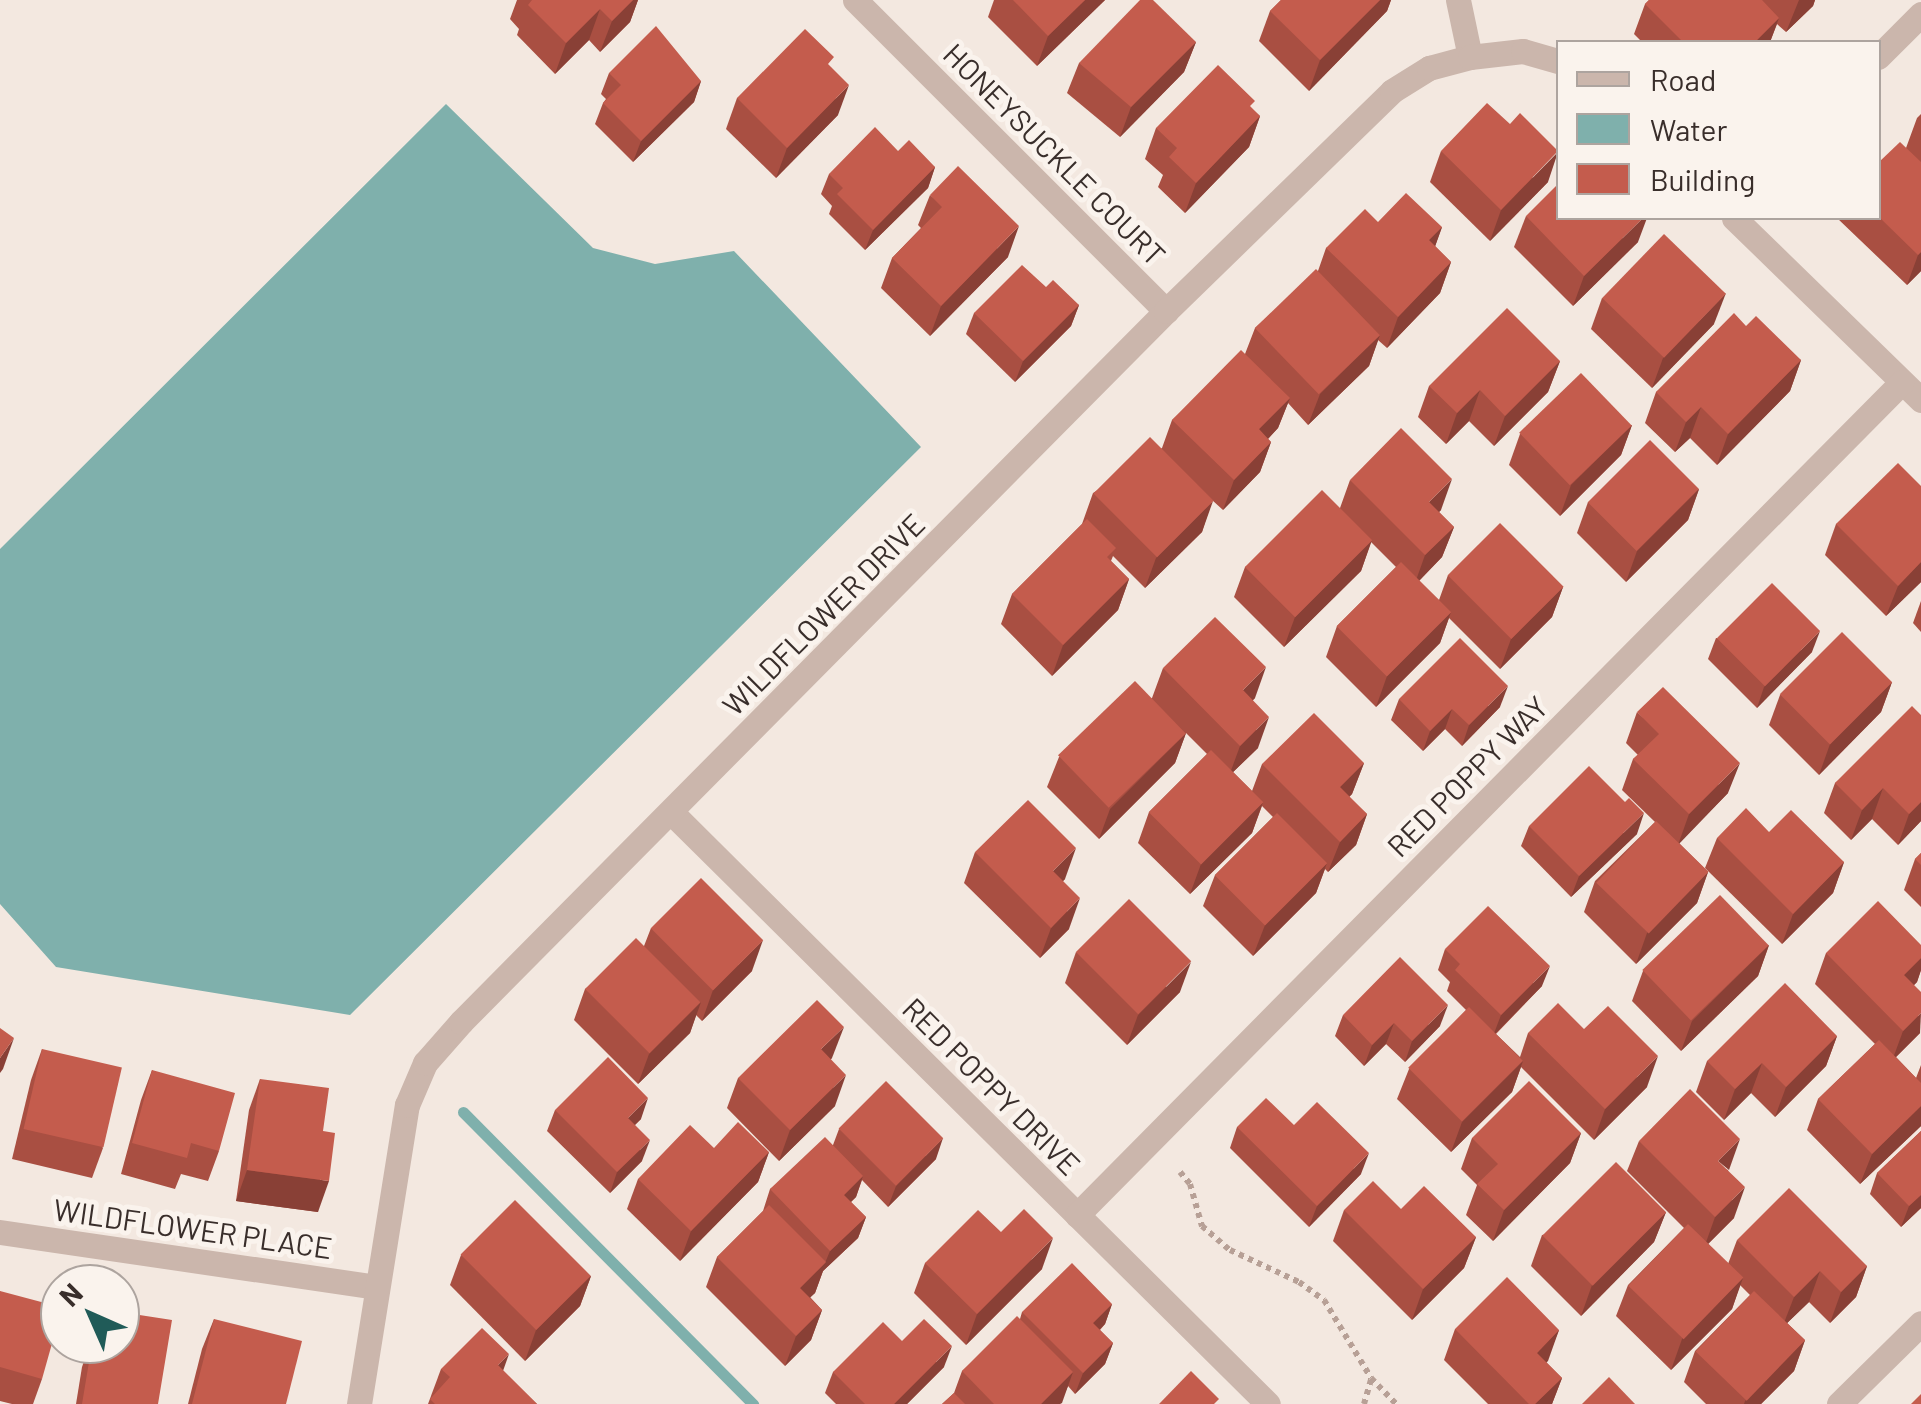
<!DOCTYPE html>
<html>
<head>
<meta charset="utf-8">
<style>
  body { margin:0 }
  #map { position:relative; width:1921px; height:1404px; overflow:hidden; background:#f3e8e0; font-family:Barlow,sans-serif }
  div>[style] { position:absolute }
  .water>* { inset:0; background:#7fb0ac }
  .stream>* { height:11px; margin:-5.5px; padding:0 5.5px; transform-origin:5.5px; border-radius:5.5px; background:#7fb0ac }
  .path>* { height:6px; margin-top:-3px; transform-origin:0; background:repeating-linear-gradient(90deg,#b7a096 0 5px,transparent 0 10px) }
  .minor>* { height:25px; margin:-12.5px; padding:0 12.5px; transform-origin:12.5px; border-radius:12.5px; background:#cbb6ac }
  .wall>* { inset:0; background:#a94f42 }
  .shaded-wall>* { inset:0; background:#894036 }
  .building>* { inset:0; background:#c45c4d; transform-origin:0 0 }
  span { translate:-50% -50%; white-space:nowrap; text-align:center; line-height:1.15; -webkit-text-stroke:10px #faf3ed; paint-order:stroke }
  .street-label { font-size:30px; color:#392e2b }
  .legend { position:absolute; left:1556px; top:40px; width:325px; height:180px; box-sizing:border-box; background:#faf3ed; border:2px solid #ada49f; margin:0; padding:12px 18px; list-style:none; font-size:30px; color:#392e2b }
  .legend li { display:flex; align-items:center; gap:20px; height:50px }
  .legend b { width:50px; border:2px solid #ada49f }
  .north { position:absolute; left:40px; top:1264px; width:100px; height:100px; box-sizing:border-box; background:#faf3ed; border:2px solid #ada49f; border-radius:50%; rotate:315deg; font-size:28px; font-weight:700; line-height:40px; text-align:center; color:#392e2b }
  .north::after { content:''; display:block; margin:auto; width:35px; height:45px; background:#205b58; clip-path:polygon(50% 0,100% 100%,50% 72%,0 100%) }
</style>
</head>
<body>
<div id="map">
  <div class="water">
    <i style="clip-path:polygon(446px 104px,593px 248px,655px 264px,734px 251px,921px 447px,350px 1015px,56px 967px,0 904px,0 549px)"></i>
  </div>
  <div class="stream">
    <i style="left:463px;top:1112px;width:412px;rotate:45.2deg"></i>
  </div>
  <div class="path">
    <i style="left:1180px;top:1172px;width:16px;rotate:50deg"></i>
    <i style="left:1190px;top:1184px;width:44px;rotate:74.1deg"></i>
    <i style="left:1202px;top:1226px;width:37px;rotate:41deg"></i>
    <i style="left:1230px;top:1250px;width:76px;rotate:24.9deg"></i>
    <i style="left:1299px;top:1282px;width:31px;rotate:36deg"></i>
    <i style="left:1324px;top:1300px;width:91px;rotate:58.9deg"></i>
    <i style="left:1371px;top:1378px;width:36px;rotate:46deg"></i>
    <i style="left:1364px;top:1404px;width:26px;rotate:-74deg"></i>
  </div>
  <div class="minor">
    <i style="left:855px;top:0;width:440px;rotate:45deg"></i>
    <i style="left:1458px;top:0;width:58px;rotate:78.1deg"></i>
    <i style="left:1878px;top:57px;width:61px;rotate:-45deg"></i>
    <i style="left:1734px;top:218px;width:261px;rotate:44.2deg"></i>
    <i style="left:672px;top:813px;width:839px;rotate:44.76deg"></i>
    <i style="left:1077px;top:1215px;width:1172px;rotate:-45.28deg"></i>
    <i style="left:0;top:1232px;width:380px;rotate:8.3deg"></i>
    <i style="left:359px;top:1404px;width:303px;rotate:-80.9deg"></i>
    <i style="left:407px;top:1105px;width:46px;rotate:-66.8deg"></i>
    <i style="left:425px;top:1063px;width:55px;rotate:-48.7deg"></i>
    <i style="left:461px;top:1022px;width:1001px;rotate:-45.24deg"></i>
    <i style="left:1166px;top:311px;width:315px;rotate:-44.2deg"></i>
    <i style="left:1392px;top:91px;width:44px;rotate:-31.9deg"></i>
    <i style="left:1429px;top:68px;width:42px;rotate:-15deg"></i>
    <i style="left:1470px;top:57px;width:53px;rotate:-6.5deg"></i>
    <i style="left:1523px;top:51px;width:36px;rotate:16deg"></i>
    <i style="left:1839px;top:1404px;width:115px;rotate:-44.6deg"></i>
  </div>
  <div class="wall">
    <i style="clip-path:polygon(517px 0,638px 0,630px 22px,600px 52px,589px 40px,555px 74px,517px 35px,519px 29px,510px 19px)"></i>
    <i style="clip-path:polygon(994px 0,1105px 0,1037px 66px,988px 17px)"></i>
    <i style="clip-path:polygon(1281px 0,1391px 0,1387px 11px,1309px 91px,1259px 41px,1270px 11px)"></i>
    <i style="clip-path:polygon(1649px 0,1815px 0,1813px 6px,1786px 32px,1777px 24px,1770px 42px,1642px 42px,1634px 34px,1645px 4px)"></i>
    <i style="clip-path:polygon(1196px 42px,1184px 72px,1120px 137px,1067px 93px,1079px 63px)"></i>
    <i style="clip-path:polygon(831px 67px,838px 115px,776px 178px,726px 129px,737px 98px)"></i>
    <i style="clip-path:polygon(609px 73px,701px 81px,694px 102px,633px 162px,595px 124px,603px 103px,606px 99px,601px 94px)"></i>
    <i style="clip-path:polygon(1252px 109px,1260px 116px,1249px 147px,1185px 213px,1158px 187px,1163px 175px,1145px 159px,1156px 128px)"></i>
    <i style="clip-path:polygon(1921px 114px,1921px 271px,1907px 285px,1837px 218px,1878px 218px,1878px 163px,1906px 148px,1917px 118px)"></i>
    <i style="clip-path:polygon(898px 151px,935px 167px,928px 188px,865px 250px,829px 214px,832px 206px,821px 194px,829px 174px)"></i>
    <i style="clip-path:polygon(1441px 151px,1548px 182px,1490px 241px,1430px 182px)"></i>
    <i style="clip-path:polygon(930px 195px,1008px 257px,930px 336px,881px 288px,892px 258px,921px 228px,918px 225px)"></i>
    <i style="clip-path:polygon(1526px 216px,1638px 242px,1573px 306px,1514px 247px)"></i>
    <i style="clip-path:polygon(1378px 222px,1442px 227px,1435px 246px,1451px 262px,1440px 293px,1387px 348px,1378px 340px,1369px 366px,1308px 425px,1288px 403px,1278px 428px,1268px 439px,1271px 442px,1260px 472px,1223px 510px,1212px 500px,1202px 532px,1145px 588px,1113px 556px,1111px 561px,1129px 579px,1118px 610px,1052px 676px,1001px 624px,1012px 594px,1082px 524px,1093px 493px,1162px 448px,1172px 420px,1245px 354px,1255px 328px,1318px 271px,1326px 248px)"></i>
    <i style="clip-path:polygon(1046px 287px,1079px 305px,1071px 326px,1015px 382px,966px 334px,974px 313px)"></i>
    <i style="clip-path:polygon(1602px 298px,1714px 324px,1652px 388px,1591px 329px)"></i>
    <i style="clip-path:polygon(1746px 326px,1801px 360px,1790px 391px,1717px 465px,1690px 438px,1675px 452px,1645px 423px,1656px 392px)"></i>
    <i style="clip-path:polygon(1560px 361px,1548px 392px,1494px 446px,1469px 421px,1446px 444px,1418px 417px,1429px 386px)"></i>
    <i style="clip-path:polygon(1632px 425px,1621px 455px,1560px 516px,1509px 465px,1520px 434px)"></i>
    <i style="clip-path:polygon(1350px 480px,1441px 510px,1439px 512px,1454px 527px,1442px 557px,1419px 581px,1439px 600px,1448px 575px,1563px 587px,1552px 617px,1500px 669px,1449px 618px,1440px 643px,1376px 707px,1326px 657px,1337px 626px,1396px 567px,1371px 542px,1361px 571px,1284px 647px,1234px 597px,1245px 567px,1340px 508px)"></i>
    <i style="clip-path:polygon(1921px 486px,1921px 582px,1886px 616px,1825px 555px,1836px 524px)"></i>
    <i style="clip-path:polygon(1699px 489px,1688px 520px,1626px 582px,1577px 533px,1588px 502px)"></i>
    <i style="clip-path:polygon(1921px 601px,1921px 632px,1913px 623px)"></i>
    <i style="clip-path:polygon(1716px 638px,1812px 652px,1757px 708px,1708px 659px)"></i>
    <i style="clip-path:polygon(1163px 668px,1255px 698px,1253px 700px,1258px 748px,1233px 772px,1252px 791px,1262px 764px,1364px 763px,1352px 794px,1349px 797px,1367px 814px,1356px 845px,1328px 872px,1325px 869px,1316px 893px,1253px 956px,1203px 906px,1215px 875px,1273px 817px,1262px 806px,1252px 833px,1190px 894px,1138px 843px,1149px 812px,1207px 754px,1186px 733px,1175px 763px,1099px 839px,1047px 787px,1059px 757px,1152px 698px)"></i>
    <i style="clip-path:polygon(1892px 682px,1881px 712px,1819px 775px,1769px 725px,1780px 695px)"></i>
    <i style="clip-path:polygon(1399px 699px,1500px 707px,1462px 746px,1445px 729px,1423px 751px,1391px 720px)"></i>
    <i style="clip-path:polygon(1637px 712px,1728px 793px,1679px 843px,1708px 872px,1697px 903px,1636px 964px,1584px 912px,1595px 881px,1655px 822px,1622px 790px,1633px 759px,1638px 755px,1626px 743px)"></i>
    <i style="clip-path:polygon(1921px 715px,1921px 821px,1898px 845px,1872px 819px,1851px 840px,1824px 813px,1835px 783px)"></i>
    <i style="clip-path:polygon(1529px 826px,1637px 834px,1571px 897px,1521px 846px)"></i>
    <i style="clip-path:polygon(1769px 832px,1844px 862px,1833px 893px,1782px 944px,1705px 868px,1717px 838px)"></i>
    <i style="clip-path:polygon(975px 852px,1065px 879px,1063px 881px,1069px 929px,1040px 958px,964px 883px)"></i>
    <i style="clip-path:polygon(1921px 853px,1921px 907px,1904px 890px,1915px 859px)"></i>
    <i style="clip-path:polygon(651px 928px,752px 971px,702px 1021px,696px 1015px,690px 1033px,638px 1084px,574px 1020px,585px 989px,644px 946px)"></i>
    <i style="clip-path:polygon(1769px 945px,1758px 976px,1681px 1051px,1632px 1001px,1643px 971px)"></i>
    <i style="clip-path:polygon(1921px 945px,1921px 970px,1917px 982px,1914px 985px,1920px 1033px,1896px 1057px,1916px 1078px,1921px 1065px,1921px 1126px,1860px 1184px,1807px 1130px,1818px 1099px,1875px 1044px,1815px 984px,1826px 953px)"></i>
    <i style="clip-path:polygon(1445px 949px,1542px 986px,1496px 1034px,1520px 1057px,1528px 1033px,1584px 1029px,1647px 1087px,1594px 1140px,1521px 1067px,1512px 1092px,1451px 1152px,1397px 1099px,1409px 1069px,1466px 1010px,1447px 991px,1450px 982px,1438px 970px)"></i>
    <i style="clip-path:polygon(1076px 952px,1180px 992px,1127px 1045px,1065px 983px)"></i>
    <i style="clip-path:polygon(1343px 1015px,1440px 1026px,1405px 1062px,1386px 1044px,1364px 1066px,1335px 1036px)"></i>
    <i style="clip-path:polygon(1837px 1036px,1826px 1066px,1775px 1117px,1751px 1093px,1724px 1120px,1696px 1092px,1707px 1061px)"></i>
    <i style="clip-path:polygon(42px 1049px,103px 1148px,92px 1178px,12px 1159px,31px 1080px)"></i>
    <i style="clip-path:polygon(832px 1058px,831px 1059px,835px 1106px,779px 1161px,727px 1108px,738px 1078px)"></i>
    <i style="clip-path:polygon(152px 1070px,219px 1151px,208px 1181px,181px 1174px,175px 1189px,121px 1174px,141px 1100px)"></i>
    <i style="clip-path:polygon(260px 1079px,323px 1131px,318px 1212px,236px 1201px,249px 1110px)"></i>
    <i style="clip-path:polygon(555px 1110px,641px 1119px,635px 1125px,642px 1161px,610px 1193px,547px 1131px)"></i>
    <i style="clip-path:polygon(1294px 1125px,1361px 1174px,1309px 1227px,1230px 1148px,1237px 1127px)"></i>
    <i style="clip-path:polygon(839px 1129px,936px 1159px,888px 1207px,862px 1180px,856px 1197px,851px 1202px,866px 1217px,858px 1238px,823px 1271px,815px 1293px,810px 1297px,822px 1310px,811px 1340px,785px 1366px,706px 1287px,717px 1257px,763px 1211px,770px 1189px,833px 1145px)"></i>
    <i style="clip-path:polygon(1921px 1131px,1921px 1208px,1901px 1227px,1870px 1194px,1877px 1173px)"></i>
    <i style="clip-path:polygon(1581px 1133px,1570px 1163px,1493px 1241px,1466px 1215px,1477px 1185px,1461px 1169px,1472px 1138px)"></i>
    <i style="clip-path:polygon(1639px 1141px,1728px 1170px,1734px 1218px,1708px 1244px,1728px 1264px,1737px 1240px,1867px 1266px,1856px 1297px,1830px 1323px,1809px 1302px,1787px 1323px,1805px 1340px,1794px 1371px,1761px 1404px,1706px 1404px,1684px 1382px,1695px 1351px,1750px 1295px,1740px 1285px,1732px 1309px,1671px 1370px,1616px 1316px,1628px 1285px,1684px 1228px,1627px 1171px)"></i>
    <i style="clip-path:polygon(769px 1152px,758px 1182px,680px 1261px,627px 1209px,638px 1179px)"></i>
    <i style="clip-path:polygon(1344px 1210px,1476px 1237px,1464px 1268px,1412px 1320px,1333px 1241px)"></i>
    <i style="clip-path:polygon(1666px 1212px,1654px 1242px,1581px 1316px,1531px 1266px,1542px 1235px)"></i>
    <i style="clip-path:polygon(1001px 1232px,1042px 1269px,966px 1345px,914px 1293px,925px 1263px)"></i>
    <i style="clip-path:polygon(461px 1255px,591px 1276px,580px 1306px,525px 1361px,450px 1285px)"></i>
    <i style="clip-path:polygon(0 1291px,42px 1379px,33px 1404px,12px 1404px,0 1401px)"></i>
    <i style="clip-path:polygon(1112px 1304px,1105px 1324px,1100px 1330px,1113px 1343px,1105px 1364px,1075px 1394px,1068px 1386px,1060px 1404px,942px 1404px,954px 1393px,962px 1371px,1020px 1319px,1022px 1312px)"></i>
    <i style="clip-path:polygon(214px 1319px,286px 1404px,188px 1404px,202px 1349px)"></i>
    <i style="clip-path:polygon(1455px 1329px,1559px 1330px,1546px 1362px,1562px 1378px,1552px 1404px,1488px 1404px,1444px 1360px)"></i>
    <i style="clip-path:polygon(902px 1341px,944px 1367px,907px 1404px,836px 1404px,825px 1393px,833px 1372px)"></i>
    <i style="clip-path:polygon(90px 1344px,120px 1344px,158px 1404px,76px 1404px,82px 1367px)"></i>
    <i style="clip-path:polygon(441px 1369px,503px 1371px,537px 1404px,428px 1404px)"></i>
  </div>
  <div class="shaded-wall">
    <i style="clip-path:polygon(633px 0,638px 0,630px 22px,600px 52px,612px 21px)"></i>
    <i style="clip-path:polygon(1085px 0,1105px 0,1037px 66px,1048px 36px)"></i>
    <i style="clip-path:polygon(1380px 0,1391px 0,1387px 11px,1309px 91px,1320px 60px)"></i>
    <i style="clip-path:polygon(1799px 0,1815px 0,1813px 6px,1786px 32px)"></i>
    <i style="clip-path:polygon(600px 9px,589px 40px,555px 74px,566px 43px)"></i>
    <i style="clip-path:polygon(1779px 18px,1770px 42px,1755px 42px)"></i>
    <i style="clip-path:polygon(1196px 42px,1184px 72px,1120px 137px,1131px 107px)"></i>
    <i style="clip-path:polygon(701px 81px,694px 102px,633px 162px,641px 141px)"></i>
    <i style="clip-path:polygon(849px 85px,838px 115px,776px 178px,787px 148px)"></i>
    <i style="clip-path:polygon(1260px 116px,1249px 147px,1185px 213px,1196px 183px)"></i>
    <i style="clip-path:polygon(1558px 152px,1548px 182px,1490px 241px,1501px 210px)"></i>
    <i style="clip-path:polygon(935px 167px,928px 188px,865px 250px,873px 230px)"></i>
    <i style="clip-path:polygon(1643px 218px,1647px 218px,1638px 242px,1573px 306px,1584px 276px)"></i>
    <i style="clip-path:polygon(1019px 226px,1008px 257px,930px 336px,941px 306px)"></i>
    <i style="clip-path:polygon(1442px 227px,1431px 258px,1429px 240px)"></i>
    <i style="clip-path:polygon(1921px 252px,1921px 271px,1907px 285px,1918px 255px)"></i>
    <i style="clip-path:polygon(1451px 262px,1440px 293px,1387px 348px,1398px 317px)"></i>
    <i style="clip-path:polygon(1726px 293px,1714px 324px,1652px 388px,1663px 358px)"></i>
    <i style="clip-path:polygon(1079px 305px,1071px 326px,1015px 382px,1023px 361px)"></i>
    <i style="clip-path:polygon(1380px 335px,1369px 366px,1308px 425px,1320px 394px)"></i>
    <i style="clip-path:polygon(1801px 360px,1790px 391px,1717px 465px,1728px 434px)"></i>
    <i style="clip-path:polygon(1560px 361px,1548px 392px,1494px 446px,1505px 416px)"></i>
    <i style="clip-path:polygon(1480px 390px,1469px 421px,1446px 444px,1457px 413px)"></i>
    <i style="clip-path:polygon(1290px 398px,1278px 428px,1248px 460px,1259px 429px)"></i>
    <i style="clip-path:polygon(1701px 407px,1690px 438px,1675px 452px,1686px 422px)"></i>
    <i style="clip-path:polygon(1632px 425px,1621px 455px,1560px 516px,1571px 485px)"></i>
    <i style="clip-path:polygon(1271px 442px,1260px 472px,1223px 510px,1234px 480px)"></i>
    <i style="clip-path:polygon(1452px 479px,1441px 510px,1418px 533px,1429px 502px)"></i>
    <i style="clip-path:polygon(1699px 489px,1688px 520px,1626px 582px,1637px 551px)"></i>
    <i style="clip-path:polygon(1213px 501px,1202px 532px,1145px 588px,1156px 558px)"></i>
    <i style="clip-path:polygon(1454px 527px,1442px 557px,1414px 586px,1425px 555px)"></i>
    <i style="clip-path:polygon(1372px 540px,1361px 571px,1284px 647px,1295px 617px)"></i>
    <i style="clip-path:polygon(1921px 562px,1921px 582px,1886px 616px,1898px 586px)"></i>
    <i style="clip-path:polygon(1129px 579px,1118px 610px,1052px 676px,1063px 645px)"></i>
    <i style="clip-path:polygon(1563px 587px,1552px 617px,1500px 669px,1511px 639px)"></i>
    <i style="clip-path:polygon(1451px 612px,1440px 643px,1376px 707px,1387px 676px)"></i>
    <i style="clip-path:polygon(1820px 631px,1812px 652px,1757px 708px,1764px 687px)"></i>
    <i style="clip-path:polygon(1266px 667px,1255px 698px,1232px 721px,1243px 690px)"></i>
    <i style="clip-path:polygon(1892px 682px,1881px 712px,1819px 775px,1830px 744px)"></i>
    <i style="clip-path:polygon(1508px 686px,1500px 707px,1462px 746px,1469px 725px)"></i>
    <i style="clip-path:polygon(1452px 709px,1445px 729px,1423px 751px,1430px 731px)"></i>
    <i style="clip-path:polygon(1269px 717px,1258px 748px,1229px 776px,1240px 746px)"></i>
    <i style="clip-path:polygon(1186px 733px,1175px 763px,1099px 839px,1110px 809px)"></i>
    <i style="clip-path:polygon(1364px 763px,1352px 794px,1328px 818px,1340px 787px)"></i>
    <i style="clip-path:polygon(1740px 763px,1728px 793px,1678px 845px,1689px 814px)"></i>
    <i style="clip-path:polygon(1883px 788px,1872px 819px,1851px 840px,1862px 810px)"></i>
    <i style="clip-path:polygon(1263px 802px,1252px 833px,1190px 894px,1201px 864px)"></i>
    <i style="clip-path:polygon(1921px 802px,1921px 821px,1898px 845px,1909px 814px)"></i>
    <i style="clip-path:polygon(1644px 813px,1637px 834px,1571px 897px,1579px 876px)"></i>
    <i style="clip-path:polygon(1367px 814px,1356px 845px,1328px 872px,1340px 842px)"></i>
    <i style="clip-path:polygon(1076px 848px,1065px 879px,1042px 902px,1053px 871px)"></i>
    <i style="clip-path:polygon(1844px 862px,1833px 893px,1782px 944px,1793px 914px)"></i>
    <i style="clip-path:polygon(1327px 863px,1316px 893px,1253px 956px,1265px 925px)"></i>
    <i style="clip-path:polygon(1708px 872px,1697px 903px,1636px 964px,1647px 933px)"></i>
    <i style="clip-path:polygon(1080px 898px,1069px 929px,1040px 958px,1051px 928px)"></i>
    <i style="clip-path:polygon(763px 940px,752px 971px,702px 1021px,713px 990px)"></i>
    <i style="clip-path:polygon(1769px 945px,1758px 976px,1681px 1051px,1692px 1021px)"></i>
    <i style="clip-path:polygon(1921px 958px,1921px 970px,1917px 982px,1893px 1006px,1904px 975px)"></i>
    <i style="clip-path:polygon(1191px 962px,1180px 992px,1127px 1045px,1138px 1015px)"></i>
    <i style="clip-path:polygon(1550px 966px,1542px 986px,1493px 1036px,1501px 1015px)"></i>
    <i style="clip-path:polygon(701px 1002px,690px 1033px,638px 1084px,649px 1054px)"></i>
    <i style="clip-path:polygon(1448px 1005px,1440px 1026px,1405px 1062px,1412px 1041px)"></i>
    <i style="clip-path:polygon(1921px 1013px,1920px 1033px,1892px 1061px,1903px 1031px)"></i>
    <i style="clip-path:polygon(1394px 1023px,1386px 1044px,1364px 1066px,1372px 1045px)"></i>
    <i style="clip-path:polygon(844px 1027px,832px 1058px,810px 1080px,821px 1049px)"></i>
    <i style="clip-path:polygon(1837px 1036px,1826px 1066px,1775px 1117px,1786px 1087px)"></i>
    <i style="clip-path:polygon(14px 1038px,3px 1069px,0 1073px,0 1058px)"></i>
    <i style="clip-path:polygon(1658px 1056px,1647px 1087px,1594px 1140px,1605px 1109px)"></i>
    <i style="clip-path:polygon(1523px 1061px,1512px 1092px,1451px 1152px,1462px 1122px)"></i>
    <i style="clip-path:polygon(1762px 1063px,1751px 1093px,1724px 1120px,1735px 1089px)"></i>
    <i style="clip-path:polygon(846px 1075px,835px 1106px,779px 1161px,790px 1130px)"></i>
    <i style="clip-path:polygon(648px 1098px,641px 1119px,620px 1139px,628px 1118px)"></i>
    <i style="clip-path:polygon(1921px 1106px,1921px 1126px,1860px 1184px,1872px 1154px)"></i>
    <i style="clip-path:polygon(1581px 1133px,1570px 1163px,1493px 1241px,1504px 1210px)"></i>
    <i style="clip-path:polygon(943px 1138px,936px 1159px,888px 1207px,896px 1186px)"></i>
    <i style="clip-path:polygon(1740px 1139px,1729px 1170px,1718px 1161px)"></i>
    <i style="clip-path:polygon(650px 1140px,642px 1161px,610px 1193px,617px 1172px)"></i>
    <i style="clip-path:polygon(769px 1152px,758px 1182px,680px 1261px,691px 1231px)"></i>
    <i style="clip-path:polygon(1369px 1153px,1361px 1174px,1309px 1227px,1317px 1206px)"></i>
    <i style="clip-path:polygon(247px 1170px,329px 1181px,318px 1212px,236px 1201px)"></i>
    <i style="clip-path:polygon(863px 1176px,856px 1197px,836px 1216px,844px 1195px)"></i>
    <i style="clip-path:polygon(1745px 1187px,1734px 1218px,1704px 1248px,1715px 1217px)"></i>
    <i style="clip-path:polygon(1921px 1195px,1921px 1208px,1901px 1227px,1909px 1206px)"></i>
    <i style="clip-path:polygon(1666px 1212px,1654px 1242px,1581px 1316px,1592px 1285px)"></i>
    <i style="clip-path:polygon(866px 1217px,858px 1238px,823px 1271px,815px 1293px,789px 1318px,800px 1288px,825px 1263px,830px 1251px)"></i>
    <i style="clip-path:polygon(1476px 1237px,1464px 1268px,1412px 1320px,1423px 1289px)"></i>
    <i style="clip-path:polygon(1053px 1238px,1042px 1269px,966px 1345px,977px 1314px)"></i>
    <i style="clip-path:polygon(1867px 1266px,1856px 1297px,1830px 1323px,1841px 1292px)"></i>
    <i style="clip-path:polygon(1820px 1271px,1809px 1302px,1782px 1328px,1794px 1297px)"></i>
    <i style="clip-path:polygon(591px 1276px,580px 1306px,525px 1361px,536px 1330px)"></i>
    <i style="clip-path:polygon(1743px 1278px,1732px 1309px,1671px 1370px,1682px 1339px)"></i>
    <i style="clip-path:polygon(1112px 1304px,1105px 1324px,1085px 1344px,1093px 1323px)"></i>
    <i style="clip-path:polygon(822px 1310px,811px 1340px,785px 1366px,796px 1336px)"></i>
    <i style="clip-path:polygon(1559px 1330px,1548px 1361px,1526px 1383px,1537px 1353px)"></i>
    <i style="clip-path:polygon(1805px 1340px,1794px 1371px,1761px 1404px,1744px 1404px,1745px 1401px)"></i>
    <i style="clip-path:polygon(1113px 1343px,1105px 1364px,1075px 1394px,1083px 1373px)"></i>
    <i style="clip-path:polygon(952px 1346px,944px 1367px,907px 1404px,894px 1404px)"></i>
    <i style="clip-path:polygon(509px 1354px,498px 1385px,498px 1365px)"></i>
    <i style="clip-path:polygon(1073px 1372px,1062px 1403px,1060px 1404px,1041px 1404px)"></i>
    <i style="clip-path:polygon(1562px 1378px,1552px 1404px,1535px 1404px)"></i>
  </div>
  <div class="building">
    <i style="clip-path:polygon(532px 0,633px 0,612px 21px,600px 9px,566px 43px,528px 5px)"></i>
    <i style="clip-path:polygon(1013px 0,1085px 0,1048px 36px)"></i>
    <i style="clip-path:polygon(1140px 0,1153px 0,1196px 42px,1131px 107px,1079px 63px)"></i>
    <i style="clip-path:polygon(1281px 0,1380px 0,1320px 60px,1270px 11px)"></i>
    <i style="clip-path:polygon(1649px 0,1762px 0,1779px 18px,1755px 42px,1756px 42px,1683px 42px,1645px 4px)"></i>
    <i style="clip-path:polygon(656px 26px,701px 81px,641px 141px,603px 103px,621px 85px,609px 73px)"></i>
    <i style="clip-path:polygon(805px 29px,834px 57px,828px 64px,849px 85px,787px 148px,737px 98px)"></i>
    <i style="clip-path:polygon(1218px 65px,1255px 101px,1250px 106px,1260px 116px,1196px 183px,1169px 157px,1177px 148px,1156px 128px)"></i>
    <i style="clip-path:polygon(1487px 103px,1510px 124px,1520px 113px,1558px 151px,1501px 210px,1441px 151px)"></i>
    <i style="clip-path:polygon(875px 127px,898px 151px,909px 140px,935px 167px,873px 230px,837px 194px,843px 188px,829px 174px)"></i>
    <i style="clip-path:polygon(1900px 142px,1921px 162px,1921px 252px,1918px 255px,1878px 216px,1878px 163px)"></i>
    <i style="clip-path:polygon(958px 166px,1019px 226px,941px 306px,892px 258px,942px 207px,930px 195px)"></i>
    <i style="clip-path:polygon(1558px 184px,1558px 218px,1643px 218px,1584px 276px,1526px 216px)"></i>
    <i style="clip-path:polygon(1406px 193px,1442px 227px,1429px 240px,1451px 262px,1398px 317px,1326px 248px,1365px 209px,1378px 222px)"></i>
    <i style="left:1664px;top:234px;width:86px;height:89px;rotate:44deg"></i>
    <i style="clip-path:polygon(1022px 265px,1046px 287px,1053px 280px,1079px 305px,1023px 361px,974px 313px)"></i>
    <i style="left:1316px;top:269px;width:92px;height:85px;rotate:46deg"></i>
    <i style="clip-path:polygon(1507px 308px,1560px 361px,1505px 416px,1480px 390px,1457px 413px,1429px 386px)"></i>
    <i style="clip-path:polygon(1734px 313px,1746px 326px,1756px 316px,1801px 360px,1728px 434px,1701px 407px,1686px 422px,1656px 392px)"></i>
    <i style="clip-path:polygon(1241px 350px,1290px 398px,1259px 429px,1271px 442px,1234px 480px,1172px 420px)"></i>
    <i style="left:1581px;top:373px;width:73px;height:86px;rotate:46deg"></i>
    <i style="clip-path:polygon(1401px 428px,1452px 479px,1429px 502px,1454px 527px,1425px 555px,1350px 480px)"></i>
    <i style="left:1150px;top:437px;width:90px;height:80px;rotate:45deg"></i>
    <i style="left:1650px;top:440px;width:69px;height:88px;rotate:45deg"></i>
    <i style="clip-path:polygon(1898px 463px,1921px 486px,1921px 562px,1898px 586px,1836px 524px)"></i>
    <i style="left:1322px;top:490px;width:71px;height:109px;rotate:45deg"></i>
    <i style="clip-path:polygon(1087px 519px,1116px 548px,1107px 557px,1129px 579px,1063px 645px,1012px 594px)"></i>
    <i style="left:1500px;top:523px;width:90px;height:74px;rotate:45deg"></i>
    <i style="left:1401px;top:562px;width:71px;height:91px;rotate:45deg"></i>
    <i style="left:1772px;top:583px;width:68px;height:78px;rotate:45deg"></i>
    <i style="clip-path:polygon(1215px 617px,1266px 667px,1243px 690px,1269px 717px,1240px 746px,1163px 668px)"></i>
    <i style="left:1842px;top:632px;width:71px;height:88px;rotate:45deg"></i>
    <i style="clip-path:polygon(1460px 638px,1508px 686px,1469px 725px,1452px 709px,1430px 731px,1399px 699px)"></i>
    <i style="left:1135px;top:681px;width:73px;height:107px;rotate:46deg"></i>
    <i style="clip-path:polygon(1663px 687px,1740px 763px,1689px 814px,1633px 759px,1659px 734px,1637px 712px)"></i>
    <i style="clip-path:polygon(1912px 706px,1921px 715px,1921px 802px,1909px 814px,1883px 788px,1862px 810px,1835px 783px)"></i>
    <i style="clip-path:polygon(1314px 713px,1364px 763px,1340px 787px,1367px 814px,1340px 842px,1262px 764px)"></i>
    <i style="left:1211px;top:750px;width:74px;height:88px;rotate:45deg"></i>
    <i style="clip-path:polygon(1589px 766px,1625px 802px,1629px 798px,1644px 813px,1579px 876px,1529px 826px)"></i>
    <i style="clip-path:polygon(1028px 800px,1076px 848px,1053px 871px,1080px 898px,1051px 928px,975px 852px)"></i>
    <i style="clip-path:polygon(1746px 808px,1769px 832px,1791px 810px,1844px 862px,1793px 914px,1717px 838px)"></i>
    <i style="left:1277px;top:813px;width:71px;height:88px;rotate:45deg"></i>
    <i style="left:1656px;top:821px;width:73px;height:86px;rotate:44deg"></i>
    <i style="clip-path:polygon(1921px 853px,1921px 865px,1915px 859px)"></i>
    <i style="left:701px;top:878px;width:88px;height:71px;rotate:45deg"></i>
    <i style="left:1720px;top:895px;width:70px;height:108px;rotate:46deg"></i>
    <i style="left:1129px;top:899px;width:88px;height:75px;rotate:45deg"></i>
    <i style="clip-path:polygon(1878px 901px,1921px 945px,1921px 958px,1904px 975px,1921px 992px,1921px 1013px,1903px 1031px,1826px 953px)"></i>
    <i style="clip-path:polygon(1488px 906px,1550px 966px,1501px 1015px,1455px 970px,1460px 964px,1445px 949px)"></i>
    <i style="left:636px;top:938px;width:91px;height:72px;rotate:45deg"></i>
    <i style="clip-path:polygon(1400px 957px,1448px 1005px,1412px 1041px,1394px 1023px,1372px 1045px,1343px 1015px)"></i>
    <i style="clip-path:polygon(1785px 983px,1837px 1036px,1786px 1087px,1762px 1063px,1735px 1089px,1707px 1061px)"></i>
    <i style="clip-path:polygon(817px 1000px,844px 1027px,821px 1049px,846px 1075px,790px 1130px,738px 1078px)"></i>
    <i style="clip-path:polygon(1558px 1003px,1584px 1029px,1608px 1006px,1658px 1056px,1605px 1109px,1528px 1033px)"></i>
    <i style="left:1469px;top:1007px;width:76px;height:86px;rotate:45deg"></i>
    <i style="clip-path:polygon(0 1028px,14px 1038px,0 1058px)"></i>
    <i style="clip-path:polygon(1879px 1040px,1921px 1083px,1921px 1106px,1872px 1154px,1818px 1099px)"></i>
    <i style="left:42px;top:1049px;width:82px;height:82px;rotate:13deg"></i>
    <i style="clip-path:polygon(608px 1057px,648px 1098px,628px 1118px,650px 1140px,617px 1172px,555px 1110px)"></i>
    <i style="clip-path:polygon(152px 1070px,235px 1093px,219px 1151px,191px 1143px,187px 1158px,132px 1143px)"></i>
    <i style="clip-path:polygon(260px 1079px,329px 1088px,323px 1131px,335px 1133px,329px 1181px,247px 1170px)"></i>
    <i style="left:886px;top:1081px;width:81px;height:67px;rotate:45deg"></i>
    <i style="clip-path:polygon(1529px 1081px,1581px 1133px,1504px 1210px,1477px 1184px,1498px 1164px,1472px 1138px)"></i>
    <i style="clip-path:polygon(1690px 1089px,1740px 1139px,1718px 1161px,1745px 1187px,1715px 1217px,1639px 1141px)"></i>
    <i style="clip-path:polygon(1266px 1098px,1294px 1125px,1317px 1102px,1369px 1153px,1317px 1206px,1237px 1127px)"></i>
    <i style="clip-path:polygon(738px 1122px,769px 1152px,691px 1231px,638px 1179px,690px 1125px,714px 1148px)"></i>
    <i style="clip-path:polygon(1921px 1131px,1921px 1195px,1909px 1206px,1877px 1173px)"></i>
    <i style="clip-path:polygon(825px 1137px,863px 1176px,844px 1195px,866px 1217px,830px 1251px,770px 1189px)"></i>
    <i style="left:1616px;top:1162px;width:71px;height:104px;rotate:45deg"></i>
    <i style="clip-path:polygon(1373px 1181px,1401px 1209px,1424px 1186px,1476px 1237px,1423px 1289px,1344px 1210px)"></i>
    <i style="clip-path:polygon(1789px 1188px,1867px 1266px,1841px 1292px,1820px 1271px,1794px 1297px,1737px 1240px)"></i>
    <i style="left:515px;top:1200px;width:107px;height:77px;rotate:45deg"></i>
    <i style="clip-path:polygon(769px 1205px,826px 1262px,800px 1288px,822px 1310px,796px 1336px,717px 1257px)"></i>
    <i style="clip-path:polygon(1024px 1209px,1053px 1238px,977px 1314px,925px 1263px,978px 1210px,1001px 1232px)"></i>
    <i style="left:1688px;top:1224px;width:77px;height:86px;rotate:44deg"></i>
    <i style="clip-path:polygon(1072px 1263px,1112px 1304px,1093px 1323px,1113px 1343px,1083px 1373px,1022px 1312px)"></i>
    <i style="clip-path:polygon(1507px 1277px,1559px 1330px,1537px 1353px,1562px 1378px,1535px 1404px,1529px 1404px,1455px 1329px)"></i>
    <i style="clip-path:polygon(0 1291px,60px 1307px,60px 1315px,42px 1379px,0 1367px)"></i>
    <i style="left:1754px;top:1291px;width:71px;height:84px;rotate:44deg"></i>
    <i style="clip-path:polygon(120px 1312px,172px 1320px,158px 1404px,82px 1404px,92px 1344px,120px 1344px)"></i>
    <i style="clip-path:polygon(1017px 1316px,1073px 1372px,1041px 1404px,994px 1404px,962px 1371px)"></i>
    <i style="clip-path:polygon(214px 1319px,302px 1341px,286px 1404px,192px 1404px)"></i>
    <i style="clip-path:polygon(924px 1319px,952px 1346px,894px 1404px,865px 1404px,833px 1372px,883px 1322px,902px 1341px)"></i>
    <i style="clip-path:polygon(482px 1328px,509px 1354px,498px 1365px,537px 1404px,435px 1404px,430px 1399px,450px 1377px,441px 1369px)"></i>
    <i style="clip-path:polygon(1191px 1371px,1219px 1399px,1214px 1404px,1159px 1404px)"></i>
    <i style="clip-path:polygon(1609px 1377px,1635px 1404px,1582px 1404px)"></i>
    <i style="clip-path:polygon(954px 1393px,965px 1404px,942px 1404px)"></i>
    <i style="clip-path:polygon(1921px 1394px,1921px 1404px,1911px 1404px)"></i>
  </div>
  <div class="street-label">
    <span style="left:1055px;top:154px;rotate:45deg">HONEYSUCKLE COURT</span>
    <span style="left:823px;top:614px;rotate:-45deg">WILDFLOWER DRIVE</span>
    <span style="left:1467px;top:776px;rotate:-45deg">RED POPPY WAY</span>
    <span style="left:992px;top:1086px;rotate:45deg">RED POPPY DRIVE</span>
    <span style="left:193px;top:1228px;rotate:8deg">WILDFLOWER PLACE</span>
  </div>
  <ul class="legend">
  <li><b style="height:12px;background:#cbb6ac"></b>Road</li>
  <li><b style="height:28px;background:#7fb0ac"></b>Water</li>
  <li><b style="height:28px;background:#c45c4d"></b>Building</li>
  </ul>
  <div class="north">N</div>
</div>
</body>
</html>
